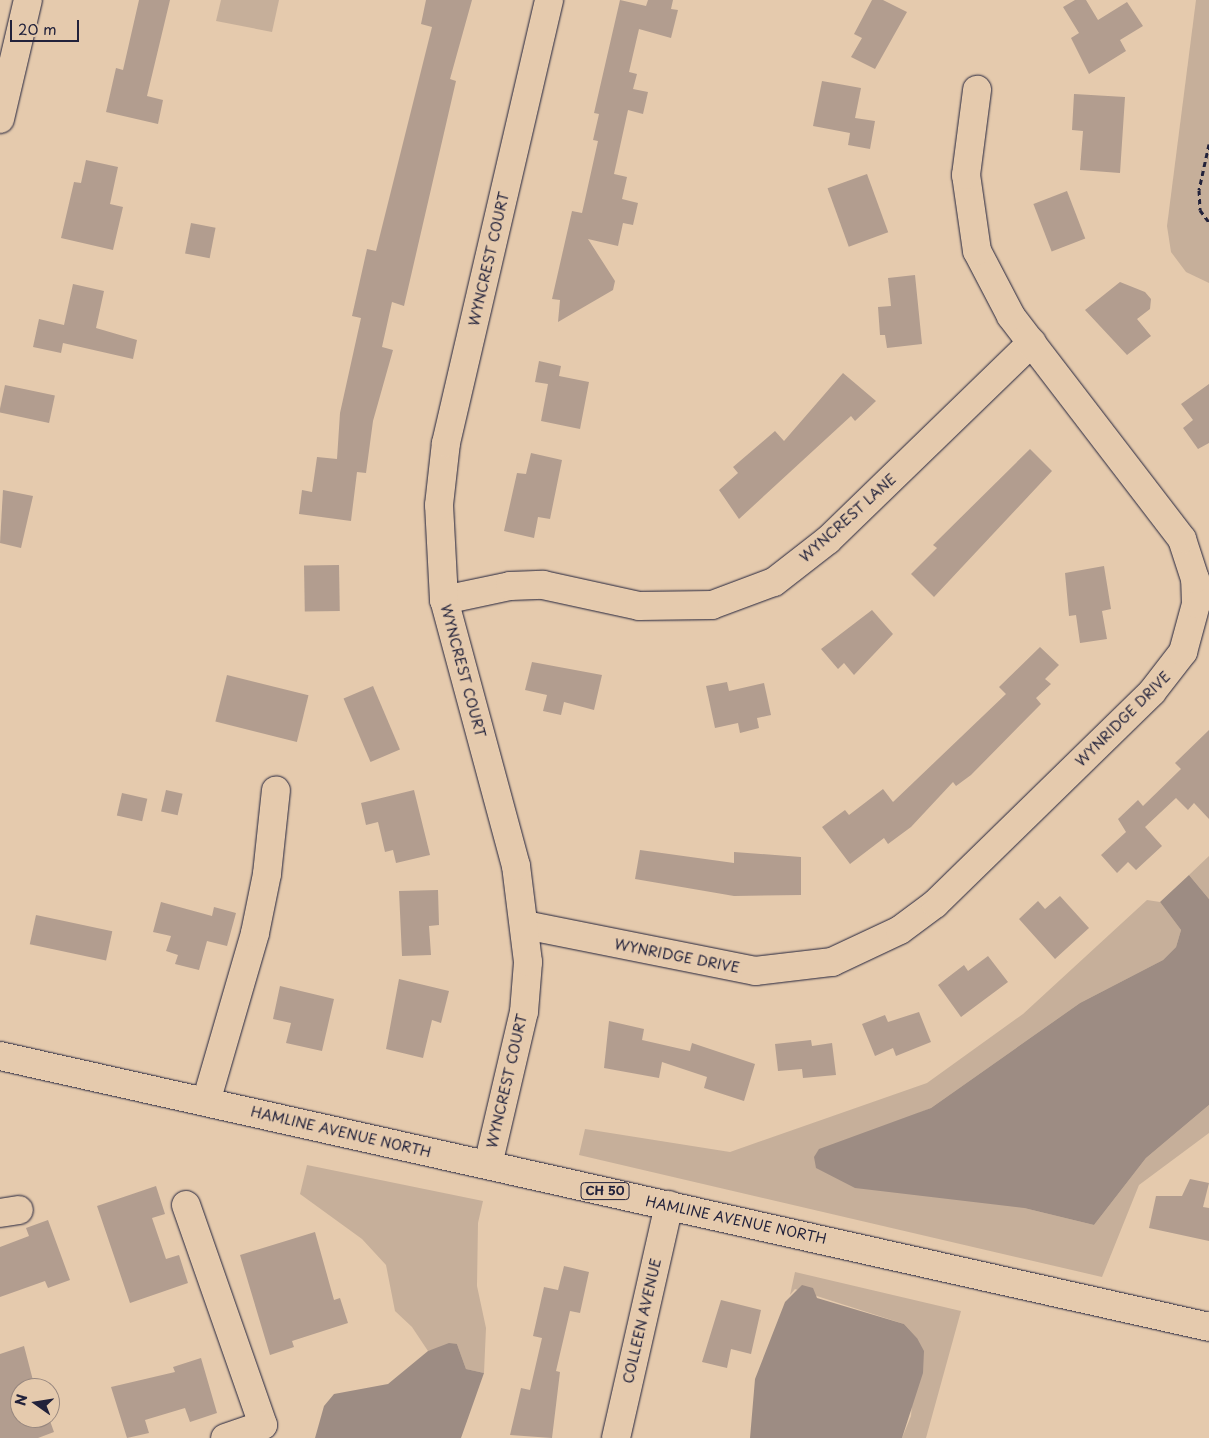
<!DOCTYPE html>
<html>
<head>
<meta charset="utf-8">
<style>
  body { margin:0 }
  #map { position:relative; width:1209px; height:1438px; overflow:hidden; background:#e5caad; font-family:"Playpen Sans",sans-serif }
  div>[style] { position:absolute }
  .green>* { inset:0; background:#c6af9a }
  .water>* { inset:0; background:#9d8c83 }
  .building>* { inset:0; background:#b29d8f; transform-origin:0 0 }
  .path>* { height:3px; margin-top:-1.5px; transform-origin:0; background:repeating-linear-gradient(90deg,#22223b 0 5px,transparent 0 9px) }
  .roads { filter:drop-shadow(0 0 1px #22223b) drop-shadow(0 0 1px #22223b) }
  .minor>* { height:28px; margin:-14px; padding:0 14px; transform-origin:14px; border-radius:14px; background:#e5caad }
  .major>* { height:28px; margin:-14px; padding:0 14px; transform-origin:14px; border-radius:14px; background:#e5caad }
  span { translate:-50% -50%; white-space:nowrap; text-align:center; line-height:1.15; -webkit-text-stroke:5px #e5caad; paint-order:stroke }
  .shield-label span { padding:1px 4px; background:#e5caad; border:1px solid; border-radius:4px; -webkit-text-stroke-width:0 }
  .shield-label { font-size:12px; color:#22223b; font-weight:700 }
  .street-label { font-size:14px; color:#22223b }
  .north { position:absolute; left:10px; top:1378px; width:50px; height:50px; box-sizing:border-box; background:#e5caad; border:1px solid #97877f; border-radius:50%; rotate:283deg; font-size:14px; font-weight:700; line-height:20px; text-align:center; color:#22223b }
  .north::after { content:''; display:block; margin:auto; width:18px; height:22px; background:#22223b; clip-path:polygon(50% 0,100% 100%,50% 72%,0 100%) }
  .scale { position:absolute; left:10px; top:20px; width:69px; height:22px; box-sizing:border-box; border:2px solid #22223b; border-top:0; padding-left:6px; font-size:15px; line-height:18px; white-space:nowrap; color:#22223b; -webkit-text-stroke:4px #e5caad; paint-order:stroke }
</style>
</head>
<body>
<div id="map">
  <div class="green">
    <i style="clip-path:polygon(221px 0,279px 0,272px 32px,216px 21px)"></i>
    <i style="clip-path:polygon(1196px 0,1209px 0,1209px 283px,1186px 272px,1171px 252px,1167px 226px)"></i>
    <i style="clip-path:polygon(1209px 856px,1209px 899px,1189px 875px)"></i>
    <i style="clip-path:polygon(1147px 900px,1160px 902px,1181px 930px,1176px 947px,1163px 960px,1080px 1003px,931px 1108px,890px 1125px,1024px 1208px,1094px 1225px,1146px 1158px,1209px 1105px,1209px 1133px,1139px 1185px,1102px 1277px,579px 1155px,585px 1129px,730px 1152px,927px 1083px,1023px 1014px)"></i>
    <i style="clip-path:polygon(307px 1165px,483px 1201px,478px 1223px,477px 1286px,486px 1328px,484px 1373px,466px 1369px,457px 1344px,428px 1351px,412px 1327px,395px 1311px,386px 1265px,362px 1239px,300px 1194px)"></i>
    <i style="clip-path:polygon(795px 1272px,961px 1311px,926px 1438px,902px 1438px,911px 1416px,917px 1338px,904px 1324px,795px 1289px,790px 1295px)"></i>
  </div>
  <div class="water">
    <i style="clip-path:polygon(1189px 875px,1209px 899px,1209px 1105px,1146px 1158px,1094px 1225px,1024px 1208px,855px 1188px,816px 1168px,814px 1157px,819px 1149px,931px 1108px,1080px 1003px,1163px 960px,1176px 947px,1181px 930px,1160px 902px)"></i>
    <i style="clip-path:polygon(802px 1285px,813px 1288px,817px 1298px,904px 1324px,917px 1338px,924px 1351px,923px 1373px,902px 1438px,750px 1438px,755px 1379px,785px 1302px)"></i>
    <i style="clip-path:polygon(449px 1343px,457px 1344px,466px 1369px,484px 1373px,461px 1438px,315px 1438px,324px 1406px,334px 1394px,388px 1384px,428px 1351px)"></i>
  </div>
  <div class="building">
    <i style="clip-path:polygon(139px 0,170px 0,147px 96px,163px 100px,158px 124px,106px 112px,116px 68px,123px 70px)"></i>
    <i style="clip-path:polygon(426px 0,472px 0,450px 79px,456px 81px,404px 306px,392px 302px,382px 347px,393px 350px,373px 421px,366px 473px,357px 472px,351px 521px,299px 514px,302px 490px,312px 492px,317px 457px,337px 459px,340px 413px,361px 318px,352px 316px,367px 249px,376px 251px,432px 27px,421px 24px)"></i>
    <i style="clip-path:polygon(620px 0,646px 6px,648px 0,673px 0,671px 9px,678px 10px,671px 38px,639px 29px,629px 72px,637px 74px,633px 89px,648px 92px,643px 114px,628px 110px,614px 174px,627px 177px,622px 199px,638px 203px,633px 225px,623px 223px,618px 246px,588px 239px,615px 281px,613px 290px,558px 322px,560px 300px,552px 299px,572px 211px,582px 213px,598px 141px,593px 140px,599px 114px,594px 113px)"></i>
    <i style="clip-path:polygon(872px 0,883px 0,907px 12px,875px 69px,851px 57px,862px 38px,854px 34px)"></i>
    <i style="clip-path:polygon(1075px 0,1086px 0,1098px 20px,1127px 2px,1143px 26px,1120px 40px,1126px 51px,1089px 74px,1071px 38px,1079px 33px,1063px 7px)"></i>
    <i style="clip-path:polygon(822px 81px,861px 88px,855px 118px,875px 121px,870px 149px,848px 145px,850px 133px,813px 126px)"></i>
    <i style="clip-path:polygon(1074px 94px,1125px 97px,1120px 173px,1080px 170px,1083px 131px,1072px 130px)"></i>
    <i style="clip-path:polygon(86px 160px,118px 167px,110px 204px,123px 207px,113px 250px,61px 238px,74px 182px,81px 183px)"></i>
    <i style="left:867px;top:174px;width:62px;height:42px;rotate:70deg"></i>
    <i style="left:1067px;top:191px;width:51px;height:36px;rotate:69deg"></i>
    <i style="left:191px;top:223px;width:25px;height:31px;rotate:11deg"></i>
    <i style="clip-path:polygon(915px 275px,922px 344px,887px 348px,885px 335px,880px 335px,878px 307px,891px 306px,888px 278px)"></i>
    <i style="clip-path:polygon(1120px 282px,1145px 292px,1151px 299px,1150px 309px,1137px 319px,1151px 336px,1127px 355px,1085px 310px)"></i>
    <i style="clip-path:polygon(73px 284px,104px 291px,96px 328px,137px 340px,133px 359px,63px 343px,61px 353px,33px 347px,39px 319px,64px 325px)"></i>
    <i style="clip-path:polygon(539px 361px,561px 366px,559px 376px,589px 382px,580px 429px,541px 421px,548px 384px,535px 382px)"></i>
    <i style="clip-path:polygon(843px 373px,876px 401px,855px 421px,851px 416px,739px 519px,719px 490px,738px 473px,733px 467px,775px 431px,784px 441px)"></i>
    <i style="clip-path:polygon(1209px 384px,1209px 443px,1198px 449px,1183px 428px,1193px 420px,1181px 404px)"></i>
    <i style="left:5px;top:385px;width:51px;height:28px;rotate:12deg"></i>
    <i style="clip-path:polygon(1030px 449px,1052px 471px,934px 597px,911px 574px,937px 548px,933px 545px)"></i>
    <i style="clip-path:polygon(531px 453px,562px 460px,550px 519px,538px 517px,534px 538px,504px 531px,517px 473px,526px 474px)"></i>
    <i style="clip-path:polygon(3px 490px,33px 496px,21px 548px,0 543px)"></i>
    <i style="left:339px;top:565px;width:46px;height:35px;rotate:89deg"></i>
    <i style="clip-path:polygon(1104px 566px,1111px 609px,1102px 611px,1107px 639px,1080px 643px,1076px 615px,1069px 616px,1065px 573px)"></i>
    <i style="clip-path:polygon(872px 610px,893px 634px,854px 675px,844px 663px,838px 669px,821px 649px)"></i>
    <i style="clip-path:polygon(1040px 647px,1059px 665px,1045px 679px,1051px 684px,1036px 698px,1041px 704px,971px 775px,956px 786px,953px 782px,911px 827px,888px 844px,884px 838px,850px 864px,822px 827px,845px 810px,849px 815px,883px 789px,893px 802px,1006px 694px,999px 687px)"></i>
    <i style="clip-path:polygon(532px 662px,602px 675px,594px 710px,564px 702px,561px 715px,543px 711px,547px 695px,525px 690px)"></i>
    <i style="left:227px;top:675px;width:84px;height:48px;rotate:14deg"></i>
    <i style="clip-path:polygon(727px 682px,729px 691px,764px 683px,771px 715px,757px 718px,759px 728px,740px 733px,738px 723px,715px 728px,706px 686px)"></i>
    <i style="left:373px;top:686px;width:69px;height:32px;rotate:67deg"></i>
    <i style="clip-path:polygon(1209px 730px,1209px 819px,1194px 803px,1188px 810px,1176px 798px,1145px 827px,1162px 846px,1136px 870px,1128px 862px,1117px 873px,1101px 855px,1126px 832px,1118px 819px,1138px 800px,1143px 806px,1181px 769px,1175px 763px)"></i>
    <i style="left:166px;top:790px;width:17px;height:22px;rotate:13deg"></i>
    <i style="clip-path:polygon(414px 790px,430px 855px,396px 863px,393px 850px,385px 852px,378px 822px,366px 825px,361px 803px)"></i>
    <i style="left:122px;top:793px;width:26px;height:23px;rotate:13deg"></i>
    <i style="clip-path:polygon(640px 850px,734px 863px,734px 852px,801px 857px,801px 895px,734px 896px,635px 879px)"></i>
    <i style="clip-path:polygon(438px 890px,439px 925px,429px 926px,431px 955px,402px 956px,399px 891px)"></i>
    <i style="clip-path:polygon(1060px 896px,1089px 928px,1055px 959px,1019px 919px,1038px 901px,1045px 909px)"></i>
    <i style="clip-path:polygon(161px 902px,212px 916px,214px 907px,236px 913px,227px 946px,207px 941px,199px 970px,175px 964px,178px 955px,166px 951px,171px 936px,153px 932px)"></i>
    <i style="left:36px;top:915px;width:78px;height:30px;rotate:12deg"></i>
    <i style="clip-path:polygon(988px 956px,1008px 982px,961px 1017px,938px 985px,964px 965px,968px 971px)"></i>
    <i style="clip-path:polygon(399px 979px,449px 991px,441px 1023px,432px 1020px,423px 1058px,386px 1049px)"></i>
    <i style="clip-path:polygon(280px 986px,334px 999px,322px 1051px,286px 1043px,291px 1023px,273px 1019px)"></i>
    <i style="clip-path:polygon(919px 1012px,931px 1042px,896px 1056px,893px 1048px,875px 1056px,862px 1024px,885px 1015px,888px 1022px)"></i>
    <i style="clip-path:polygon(609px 1021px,644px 1029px,642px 1040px,690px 1051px,692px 1043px,755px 1064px,744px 1101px,704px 1088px,707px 1077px,662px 1062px,659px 1078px,604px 1068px)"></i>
    <i style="clip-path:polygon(811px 1040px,812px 1046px,832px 1043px,836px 1075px,803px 1078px,802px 1069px,778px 1071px,775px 1044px)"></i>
    <i style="clip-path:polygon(1190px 1179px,1209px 1183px,1203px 1207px,1209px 1208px,1209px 1241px,1149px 1228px,1156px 1196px,1182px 1196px)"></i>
    <i style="clip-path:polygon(156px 1186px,165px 1214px,152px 1218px,166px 1259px,179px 1255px,188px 1283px,130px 1303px,97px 1206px)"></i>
    <i style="clip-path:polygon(48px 1220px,70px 1280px,48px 1288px,45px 1281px,0 1297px,0 1247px,29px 1236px,26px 1228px)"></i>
    <i style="clip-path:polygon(315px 1232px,334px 1300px,340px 1298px,348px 1323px,292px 1341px,294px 1347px,270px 1355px,240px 1255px)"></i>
    <i style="clip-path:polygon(564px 1266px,589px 1272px,580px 1313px,570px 1311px,556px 1371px,560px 1372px,552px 1438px,510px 1435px,521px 1388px,530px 1390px,542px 1338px,533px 1336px,544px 1287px,558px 1290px)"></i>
    <i style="clip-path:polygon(721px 1300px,761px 1310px,751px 1354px,731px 1349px,727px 1368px,702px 1362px)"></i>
    <i style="clip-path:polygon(24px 1346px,35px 1388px,20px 1388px,20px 1418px,49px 1418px,54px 1432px,38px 1438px,0 1438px,0 1354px)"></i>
    <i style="clip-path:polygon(201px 1358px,217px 1413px,190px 1422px,185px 1408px,145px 1420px,149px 1433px,127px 1438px,111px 1387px,175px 1372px,173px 1367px)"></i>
  </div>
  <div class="path">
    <i style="left:1209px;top:144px;width:47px;rotate:102.3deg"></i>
    <i style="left:1199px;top:190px;width:20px;rotate:87deg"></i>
    <i style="left:1200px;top:210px;width:15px;rotate:53deg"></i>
  </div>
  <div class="roads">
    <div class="minor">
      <i style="left:0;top:119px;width:122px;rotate:-76.8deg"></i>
      <i style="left:444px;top:600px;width:67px;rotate:-12deg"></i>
      <i style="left:510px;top:586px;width:33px;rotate:-2deg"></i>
      <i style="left:543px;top:585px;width:98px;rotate:12.3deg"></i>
      <i style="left:639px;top:606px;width:73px;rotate:-0.8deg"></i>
      <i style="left:712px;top:605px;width:66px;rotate:-20.4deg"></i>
      <i style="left:774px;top:582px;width:68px;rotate:-37.9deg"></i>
      <i style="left:828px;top:540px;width:284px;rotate:-44.1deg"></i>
      <i style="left:525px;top:925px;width:235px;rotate:11.3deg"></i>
      <i style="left:755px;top:971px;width:78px;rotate:-6.7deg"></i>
      <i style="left:832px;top:962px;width:75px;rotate:-25.2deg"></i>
      <i style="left:900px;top:930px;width:44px;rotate:-36.6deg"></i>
      <i style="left:935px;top:904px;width:303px;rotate:-44.3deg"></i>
      <i style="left:1152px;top:692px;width:51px;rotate:-52.2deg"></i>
      <i style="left:1183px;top:652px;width:50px;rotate:-74.8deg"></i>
      <i style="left:1196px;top:604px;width:25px;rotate:-92deg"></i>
      <i style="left:1195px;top:579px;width:42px;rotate:-108deg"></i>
      <i style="left:1182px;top:539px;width:281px;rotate:-127.5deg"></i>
      <i style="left:1011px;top:316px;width:73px;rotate:-117.6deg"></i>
      <i style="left:977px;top:251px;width:77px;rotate:-98.2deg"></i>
      <i style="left:966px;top:175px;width:86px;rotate:-82.6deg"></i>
      <i style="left:206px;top:1102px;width:176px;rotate:-73.8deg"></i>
      <i style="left:255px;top:933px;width:60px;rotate:-78.5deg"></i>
      <i style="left:267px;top:874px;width:84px;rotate:-83.9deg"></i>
      <i style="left:488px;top:1165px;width:157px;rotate:-76.8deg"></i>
      <i style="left:524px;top:1012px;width:50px;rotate:-85.4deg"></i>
      <i style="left:528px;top:962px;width:97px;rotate:-97.1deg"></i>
      <i style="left:516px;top:866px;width:276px;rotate:-105.1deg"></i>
      <i style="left:444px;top:600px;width:95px;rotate:-93deg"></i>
      <i style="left:439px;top:505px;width:62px;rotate:-83.6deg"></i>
      <i style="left:446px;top:443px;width:455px;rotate:-76.9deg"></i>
      <i style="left:186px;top:1205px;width:233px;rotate:70.7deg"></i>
      <i style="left:263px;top:1425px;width:40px;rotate:161.1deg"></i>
      <i style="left:0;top:1213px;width:19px;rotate:-9deg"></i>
      <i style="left:616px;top:1438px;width:239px;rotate:-77.2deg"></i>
    </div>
    <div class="major">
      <i style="left:0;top:1056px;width:1239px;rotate:12.63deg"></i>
    </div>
  </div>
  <div class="shield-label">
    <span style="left:605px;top:1191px">CH 50</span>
  </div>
  <div class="street-label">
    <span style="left:489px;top:259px;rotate:-77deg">WYNCREST COURT</span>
    <span style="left:848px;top:518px;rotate:-42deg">WYNCREST LANE</span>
    <span style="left:463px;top:671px;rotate:75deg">WYNCREST COURT</span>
    <span style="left:1123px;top:719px;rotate:-45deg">WYNRIDGE DRIVE</span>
    <span style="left:677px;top:956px;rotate:11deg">WYNRIDGE DRIVE</span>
    <span style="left:507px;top:1081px;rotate:-77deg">WYNCREST COURT</span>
    <span style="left:341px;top:1132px;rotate:13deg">HAMLINE AVENUE NORTH</span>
    <span style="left:736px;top:1220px;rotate:12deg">HAMLINE AVENUE NORTH</span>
    <span style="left:642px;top:1321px;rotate:-77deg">COLLEEN AVENUE</span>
  </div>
  <div class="north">N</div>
  <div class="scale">20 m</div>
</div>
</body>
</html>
